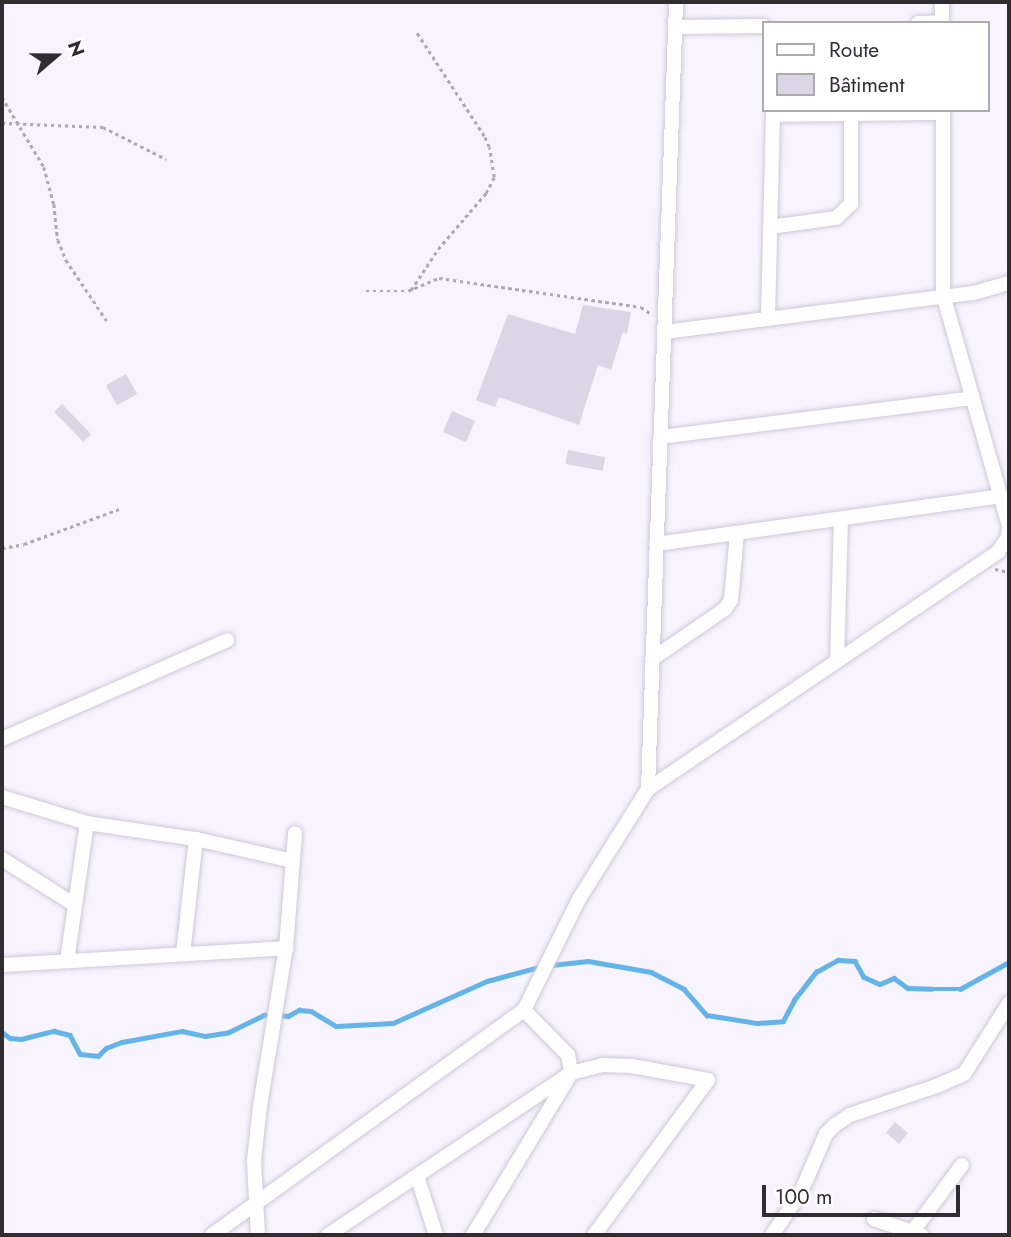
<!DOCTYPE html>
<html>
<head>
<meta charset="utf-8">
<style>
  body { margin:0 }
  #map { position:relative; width:1011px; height:1237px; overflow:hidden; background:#f7f3ff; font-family:Jost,sans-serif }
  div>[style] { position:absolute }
  .stream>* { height:4.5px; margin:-2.25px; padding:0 2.25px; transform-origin:2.25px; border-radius:2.25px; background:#65b4e8 }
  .building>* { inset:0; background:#dbd6e5; transform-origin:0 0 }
  .path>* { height:2.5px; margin-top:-1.25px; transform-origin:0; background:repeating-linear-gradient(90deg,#aca9b3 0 3.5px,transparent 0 7px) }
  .roads { filter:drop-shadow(0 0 2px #cec8d7) drop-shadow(0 0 2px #cec8d7) }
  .minor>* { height:14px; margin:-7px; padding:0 7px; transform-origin:7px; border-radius:7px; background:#fff }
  span { translate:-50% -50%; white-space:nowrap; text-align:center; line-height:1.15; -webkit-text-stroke:5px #fff; paint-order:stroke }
  .frame { position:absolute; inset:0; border:4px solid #2f2c32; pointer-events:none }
  .legend { position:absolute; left:762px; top:21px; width:228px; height:91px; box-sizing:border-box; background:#fff; border:2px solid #acabad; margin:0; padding:9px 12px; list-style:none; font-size:21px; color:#2f2c32 }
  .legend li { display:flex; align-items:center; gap:14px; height:35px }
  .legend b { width:35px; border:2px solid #acabad }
  .north { position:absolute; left:21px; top:21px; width:70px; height:70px; -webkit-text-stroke:5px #fff; paint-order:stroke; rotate:70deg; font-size:19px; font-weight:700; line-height:28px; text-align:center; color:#2f2c32 }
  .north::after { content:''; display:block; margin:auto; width:24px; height:32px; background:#2f2c32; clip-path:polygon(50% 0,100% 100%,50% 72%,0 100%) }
  .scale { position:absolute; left:762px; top:1185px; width:198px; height:32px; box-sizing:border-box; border:4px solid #2f2c32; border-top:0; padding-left:9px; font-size:21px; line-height:24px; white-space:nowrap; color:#2f2c32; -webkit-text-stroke:5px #fff; paint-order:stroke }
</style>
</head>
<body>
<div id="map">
  <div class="stream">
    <i style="left:551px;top:965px;width:37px;rotate:-6deg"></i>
    <i style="left:588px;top:961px;width:64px;rotate:9.9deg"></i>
    <i style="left:651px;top:972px;width:37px;rotate:27deg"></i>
    <i style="left:684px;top:989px;width:35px;rotate:49deg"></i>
    <i style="left:707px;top:1015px;width:51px;rotate:9.1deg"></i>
    <i style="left:757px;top:1023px;width:26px;rotate:-4deg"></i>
    <i style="left:783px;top:1021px;width:24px;rotate:-62deg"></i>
    <i style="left:794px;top:1000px;width:36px;rotate:-52deg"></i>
    <i style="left:816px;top:972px;width:25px;rotate:-29deg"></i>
    <i style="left:838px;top:960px;width:17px;rotate:3deg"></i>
    <i style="left:855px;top:961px;width:18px;rotate:61deg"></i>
    <i style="left:864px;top:977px;width:17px;rotate:24deg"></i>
    <i style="left:880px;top:984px;width:15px;rotate:-23deg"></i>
    <i style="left:894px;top:978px;width:17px;rotate:36deg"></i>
    <i style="left:908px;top:988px;width:23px;rotate:2deg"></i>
    <i style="left:931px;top:989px;width:29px"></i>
    <i style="left:960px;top:989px;width:56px;rotate:-28.9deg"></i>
    <i style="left:2px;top:1032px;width:10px;rotate:37deg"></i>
    <i style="left:10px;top:1038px;width:11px;rotate:5deg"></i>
    <i style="left:21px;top:1039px;width:34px;rotate:-14deg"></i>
    <i style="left:54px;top:1031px;width:16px;rotate:14deg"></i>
    <i style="left:70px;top:1035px;width:21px;rotate:62deg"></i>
    <i style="left:80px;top:1054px;width:18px;rotate:6deg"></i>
    <i style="left:98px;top:1056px;width:11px;rotate:-45deg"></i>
    <i style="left:106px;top:1048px;width:17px;rotate:-21deg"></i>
    <i style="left:122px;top:1042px;width:61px;rotate:-10.4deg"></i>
    <i style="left:182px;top:1031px;width:24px;rotate:12deg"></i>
    <i style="left:205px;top:1036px;width:24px;rotate:-9deg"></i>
    <i style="left:229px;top:1032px;width:39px;rotate:-26deg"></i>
    <i style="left:264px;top:1015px;width:24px;rotate:2deg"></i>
    <i style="left:288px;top:1016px;width:13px;rotate:-29deg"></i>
    <i style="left:299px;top:1010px;width:12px;rotate:5deg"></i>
    <i style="left:311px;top:1011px;width:29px;rotate:31deg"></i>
    <i style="left:336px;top:1026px;width:57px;rotate:-3deg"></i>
    <i style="left:393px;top:1023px;width:103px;rotate:-24.1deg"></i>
    <i style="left:487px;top:981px;width:58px;rotate:-15deg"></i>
  </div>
  <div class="building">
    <i style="clip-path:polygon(583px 305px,631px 312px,627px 334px,623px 332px,611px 370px,598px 365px,579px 425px,499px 397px,495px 407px,476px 400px,508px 314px,575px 334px)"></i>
    <i style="left:126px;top:374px;width:23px;height:23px;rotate:61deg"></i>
    <i style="left:62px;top:404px;width:42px;height:11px;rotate:46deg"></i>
    <i style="left:452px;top:411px;width:25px;height:23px;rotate:23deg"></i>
    <i style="left:568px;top:450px;width:38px;height:14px;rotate:11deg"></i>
    <i style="left:895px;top:1122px;width:17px;height:14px;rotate:40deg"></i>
  </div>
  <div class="path">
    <i style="left:2px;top:97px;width:82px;rotate:59deg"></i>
    <i style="left:44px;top:167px;width:38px;rotate:75deg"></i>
    <i style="left:54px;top:204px;width:36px;rotate:84deg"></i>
    <i style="left:58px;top:240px;width:22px;rotate:68deg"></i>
    <i style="left:66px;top:260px;width:73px;rotate:56.1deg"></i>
    <i style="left:2px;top:123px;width:101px;rotate:2.3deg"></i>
    <i style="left:103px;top:127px;width:71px;rotate:26.9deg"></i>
    <i style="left:411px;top:290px;width:49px;rotate:-56.6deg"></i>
    <i style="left:438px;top:249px;width:74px;rotate:-49.4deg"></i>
    <i style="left:486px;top:193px;width:18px;rotate:-63deg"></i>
    <i style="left:494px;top:177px;width:30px;rotate:-99deg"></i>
    <i style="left:489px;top:147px;width:12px;rotate:-114deg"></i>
    <i style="left:484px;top:136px;width:126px;rotate:-123.1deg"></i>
    <i style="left:366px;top:291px;width:42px"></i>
    <i style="left:408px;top:291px;width:34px;rotate:-23deg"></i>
    <i style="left:439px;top:278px;width:204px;rotate:8.2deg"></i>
    <i style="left:641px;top:307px;width:14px;rotate:34deg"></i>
    <i style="left:2px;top:548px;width:22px;rotate:-10deg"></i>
    <i style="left:24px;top:544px;width:101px;rotate:-20.2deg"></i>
    <i style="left:995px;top:569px;width:14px;rotate:12deg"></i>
  </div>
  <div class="roads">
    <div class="minor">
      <i style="left:918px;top:23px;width:24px;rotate:-2deg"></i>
      <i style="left:942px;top:23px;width:21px;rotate:-90deg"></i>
      <i style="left:675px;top:27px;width:89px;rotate:-0.6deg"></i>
      <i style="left:773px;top:115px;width:170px;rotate:-0.7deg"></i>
      <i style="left:770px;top:227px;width:67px;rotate:-7.8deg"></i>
      <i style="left:836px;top:218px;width:21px;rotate:-43deg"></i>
      <i style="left:851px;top:204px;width:90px;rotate:-90deg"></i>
      <i style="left:768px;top:318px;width:208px;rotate:-88.6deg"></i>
      <i style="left:664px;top:332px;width:312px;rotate:-7.2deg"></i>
      <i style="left:974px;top:293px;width:36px;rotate:-16deg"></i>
      <i style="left:660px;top:437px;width:314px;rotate:-7.1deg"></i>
      <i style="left:656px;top:544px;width:348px;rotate:-7.9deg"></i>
      <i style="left:652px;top:659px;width:88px;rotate:-34.4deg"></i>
      <i style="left:725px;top:609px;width:11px;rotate:-56deg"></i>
      <i style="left:731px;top:600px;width:67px;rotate:-84.9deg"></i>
      <i style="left:837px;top:661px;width:142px;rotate:-88.4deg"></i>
      <i style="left:2px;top:739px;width:246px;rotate:-23.7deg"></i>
      <i style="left:648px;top:789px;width:423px;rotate:-34.1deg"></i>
      <i style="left:998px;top:552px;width:18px;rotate:-56deg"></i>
      <i style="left:1008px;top:537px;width:11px;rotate:-85deg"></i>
      <i style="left:1009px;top:526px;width:240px;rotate:-105.9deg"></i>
      <i style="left:943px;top:295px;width:185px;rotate:-90deg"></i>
      <i style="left:2px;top:797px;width:89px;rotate:17deg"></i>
      <i style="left:87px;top:823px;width:110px;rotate:8.4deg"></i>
      <i style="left:196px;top:839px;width:99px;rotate:12.8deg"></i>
      <i style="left:2px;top:859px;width:86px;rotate:32.2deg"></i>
      <i style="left:183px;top:954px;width:116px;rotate:-83.6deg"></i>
      <i style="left:67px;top:961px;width:139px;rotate:-81.8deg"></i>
      <i style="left:2px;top:965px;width:285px;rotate:-3.4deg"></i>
      <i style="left:417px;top:1176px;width:62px;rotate:72.1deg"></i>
      <i style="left:874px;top:1219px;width:50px;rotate:18.8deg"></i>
      <i style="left:212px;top:1235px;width:385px;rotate:-35.8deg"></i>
      <i style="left:524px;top:1010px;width:124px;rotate:-63.6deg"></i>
      <i style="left:579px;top:899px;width:130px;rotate:-57.9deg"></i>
      <i style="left:648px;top:789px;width:787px;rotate:-87.96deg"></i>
      <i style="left:258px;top:1235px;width:74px;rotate:-93.1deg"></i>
      <i style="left:254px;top:1161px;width:55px;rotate:-83.8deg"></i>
      <i style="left:260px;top:1106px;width:160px;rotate:-80.7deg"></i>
      <i style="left:286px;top:948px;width:115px;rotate:-85.5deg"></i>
      <i style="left:328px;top:1235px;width:292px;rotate:-33.7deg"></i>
      <i style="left:571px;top:1073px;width:32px;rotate:-14deg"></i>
      <i style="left:602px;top:1065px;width:30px;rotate:2deg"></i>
      <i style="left:632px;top:1066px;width:77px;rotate:10.4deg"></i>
      <i style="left:708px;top:1080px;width:192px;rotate:126.3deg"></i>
      <i style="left:473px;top:1235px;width:189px;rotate:-58.8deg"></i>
      <i style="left:571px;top:1073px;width:18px;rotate:-99deg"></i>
      <i style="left:568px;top:1055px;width:63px;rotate:-134.4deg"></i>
      <i style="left:772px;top:1235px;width:52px;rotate:-56deg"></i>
      <i style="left:801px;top:1192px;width:63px;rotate:-66.7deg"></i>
      <i style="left:826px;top:1134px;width:13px;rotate:-45deg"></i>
      <i style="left:835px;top:1125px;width:18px;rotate:-34deg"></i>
      <i style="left:850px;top:1115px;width:94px;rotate:-18.6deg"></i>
      <i style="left:939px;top:1085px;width:27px;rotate:-24deg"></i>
      <i style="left:964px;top:1074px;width:84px;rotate:-57.6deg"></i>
      <i style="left:910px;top:1235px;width:87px;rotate:-53.4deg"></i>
    </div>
  </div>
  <div class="frame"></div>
  <ul class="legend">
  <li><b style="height:9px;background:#fff"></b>Route</li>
  <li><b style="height:19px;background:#dbd6e5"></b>Bâtiment</li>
  </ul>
  <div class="north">N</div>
  <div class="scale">100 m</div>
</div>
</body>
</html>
